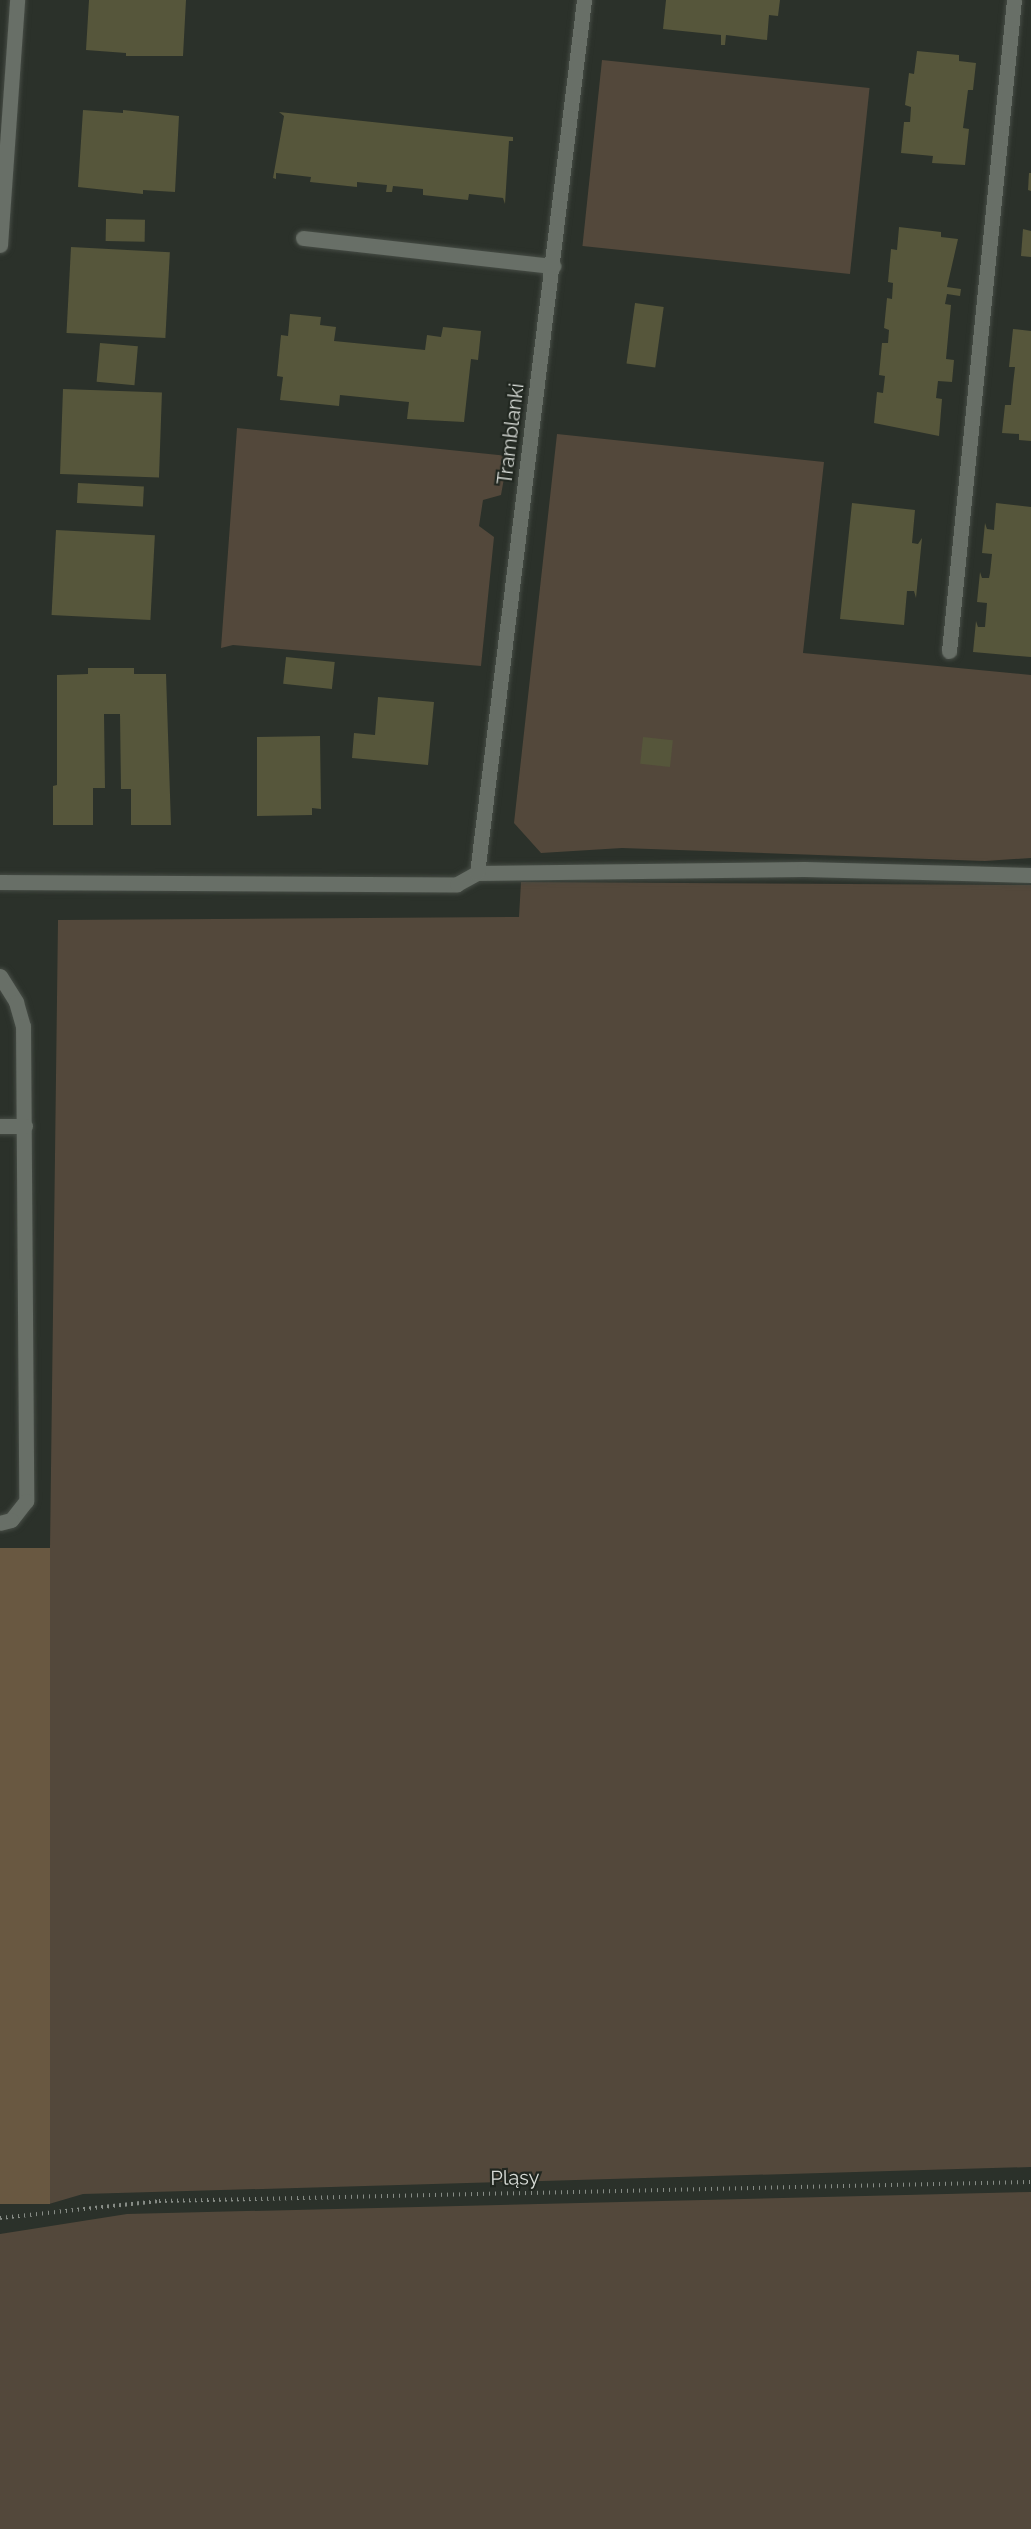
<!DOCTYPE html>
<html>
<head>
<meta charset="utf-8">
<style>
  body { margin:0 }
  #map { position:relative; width:1031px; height:2529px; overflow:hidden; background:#2b312a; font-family:Raleway,sans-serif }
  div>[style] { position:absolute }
  .green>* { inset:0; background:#53483b; transform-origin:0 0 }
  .forest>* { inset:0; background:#695841; transform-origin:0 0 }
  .building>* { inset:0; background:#56563b; transform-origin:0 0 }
  .path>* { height:4px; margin-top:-2px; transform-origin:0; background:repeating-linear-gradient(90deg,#868b85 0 1.5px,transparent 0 6px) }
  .roads { filter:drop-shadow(0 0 2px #464c45) drop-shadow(0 0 2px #464c45) }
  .service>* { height:15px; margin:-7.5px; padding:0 7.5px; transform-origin:7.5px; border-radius:7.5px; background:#686f67 }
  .minor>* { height:15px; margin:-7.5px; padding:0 7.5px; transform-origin:7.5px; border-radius:7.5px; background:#686f67 }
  span { translate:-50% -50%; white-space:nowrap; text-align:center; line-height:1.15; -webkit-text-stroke:4.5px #212720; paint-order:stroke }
  .street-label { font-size:20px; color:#d8dcd7 }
</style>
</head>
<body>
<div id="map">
  <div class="green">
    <i style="left:602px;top:60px;width:269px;height:187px;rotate:6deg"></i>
    <i style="clip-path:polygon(237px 428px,508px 456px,501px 495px,483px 500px,479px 526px,494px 537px,481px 666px,233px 645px,221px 648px)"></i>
    <i style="clip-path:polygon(557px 434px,824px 462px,803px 653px,1031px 675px,1031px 858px,985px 861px,622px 848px,541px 853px,514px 823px)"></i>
    <i style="clip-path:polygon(521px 882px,1031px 885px,1031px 2167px,83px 2194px,49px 2204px,50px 1548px,58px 920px,519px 917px)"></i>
    <i style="clip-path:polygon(1031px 2192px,1031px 2529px,0 2529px,0 2234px,127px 2214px)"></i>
  </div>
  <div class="forest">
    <i style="left:50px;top:1548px;width:656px;height:50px;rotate:90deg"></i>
  </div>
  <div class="building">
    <i style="clip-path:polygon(89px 0,186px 0,183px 56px,126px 56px,126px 53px,86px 50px)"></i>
    <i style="clip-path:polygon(666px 0,780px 0,778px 16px,769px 15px,767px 40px,726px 35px,725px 45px,721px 45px,721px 35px,663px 29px)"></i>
    <i style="clip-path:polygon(917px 51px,959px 55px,959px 61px,976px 63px,973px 90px,968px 90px,963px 128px,969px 129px,965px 165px,932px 163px,933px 156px,901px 153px,904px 122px,910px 122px,911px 107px,905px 105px,909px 73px,914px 74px)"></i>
    <i style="clip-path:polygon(83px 110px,123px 113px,123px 110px,179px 116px,175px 192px,143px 190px,143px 194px,78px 187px)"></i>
    <i style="clip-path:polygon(279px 112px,513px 137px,513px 141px,509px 141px,505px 204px,503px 198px,469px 194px,468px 200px,423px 195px,423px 189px,393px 186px,392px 192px,386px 192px,387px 185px,357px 182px,357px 187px,310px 182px,311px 177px,276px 173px,276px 179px,273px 178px,284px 116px)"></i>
    <i style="clip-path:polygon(1029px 173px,1031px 173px,1031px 191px,1028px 190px)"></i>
    <i style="left:106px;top:219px;width:39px;height:22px;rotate:1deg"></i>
    <i style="clip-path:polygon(899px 227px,941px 232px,941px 237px,958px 239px,947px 287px,961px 289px,960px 296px,947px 294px,945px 304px,951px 305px,946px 359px,954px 360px,952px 382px,938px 381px,936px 398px,942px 399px,939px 436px,874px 423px,877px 392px,883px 393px,885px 376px,879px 375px,882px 343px,888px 343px,889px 330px,884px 328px,887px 298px,892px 299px,893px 283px,888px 282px,891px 249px,897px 250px)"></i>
    <i style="clip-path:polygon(1023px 229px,1031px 231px,1031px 257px,1021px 256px)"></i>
    <i style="left:71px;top:247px;width:99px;height:86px;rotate:3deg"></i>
    <i style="left:635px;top:303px;width:29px;height:61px;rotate:8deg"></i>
    <i style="clip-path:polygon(290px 314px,321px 317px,320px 325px,336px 327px,334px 341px,425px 350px,427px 335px,441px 337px,443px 327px,481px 331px,478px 360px,471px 359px,464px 422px,407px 419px,409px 402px,340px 395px,339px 406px,280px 400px,283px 377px,277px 376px,281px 335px,288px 336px)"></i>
    <i style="clip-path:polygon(1013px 329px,1031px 331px,1031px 441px,1019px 440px,1019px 434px,1002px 433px,1005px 405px,1011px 405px,1013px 384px,1015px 367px,1009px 367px)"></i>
    <i style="left:100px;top:343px;width:38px;height:39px;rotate:5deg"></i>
    <i style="left:63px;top:389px;width:99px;height:85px;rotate:2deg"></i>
    <i style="left:78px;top:483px;width:66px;height:20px;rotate:3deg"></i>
    <i style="clip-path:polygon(852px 503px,915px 510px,912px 543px,918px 544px,922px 538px,916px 598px,914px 591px,907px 591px,904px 625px,840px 619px)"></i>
    <i style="clip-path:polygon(996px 503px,1031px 507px,1031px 657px,973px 652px,976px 621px,978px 627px,985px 627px,987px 603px,977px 602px,980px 572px,982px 578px,989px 578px,990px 573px,992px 554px,982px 553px,985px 523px,987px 529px,994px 530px)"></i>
    <i style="left:56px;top:530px;width:99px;height:85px;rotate:3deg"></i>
    <i style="left:286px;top:657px;width:49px;height:27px;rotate:6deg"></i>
    <i style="clip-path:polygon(88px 668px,134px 668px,134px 674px,166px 674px,171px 825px,131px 825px,131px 789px,121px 789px,120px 714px,104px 714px,105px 788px,93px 788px,93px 825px,53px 825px,53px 786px,57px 785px,57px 675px,88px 674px)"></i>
    <i style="clip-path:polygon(378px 697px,434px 702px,428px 765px,352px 758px,354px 733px,375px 735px)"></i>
    <i style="clip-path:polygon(320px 736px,321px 809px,312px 808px,312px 815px,257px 816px,257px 737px)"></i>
    <i style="left:643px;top:737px;width:30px;height:27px;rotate:6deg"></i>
  </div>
  <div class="path">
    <i style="left:0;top:2218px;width:160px;rotate:-6.1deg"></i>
    <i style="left:159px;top:2201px;width:872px;rotate:-1.25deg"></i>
  </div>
  <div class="roads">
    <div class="service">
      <i style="left:303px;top:238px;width:252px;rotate:6.4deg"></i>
      <i style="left:477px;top:873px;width:327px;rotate:-0.7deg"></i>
      <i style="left:804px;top:869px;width:227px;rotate:1.5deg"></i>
    </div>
    <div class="minor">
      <i style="left:0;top:245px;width:246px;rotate:-86deg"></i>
      <i style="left:949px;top:651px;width:654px;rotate:-84.3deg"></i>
      <i style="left:0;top:882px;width:457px;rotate:0.3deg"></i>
      <i style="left:457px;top:884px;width:23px;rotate:-29deg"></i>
      <i style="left:477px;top:873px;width:880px;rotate:-83.01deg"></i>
      <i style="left:0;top:976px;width:31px;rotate:58deg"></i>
      <i style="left:16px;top:1002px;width:25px;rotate:74deg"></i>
      <i style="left:23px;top:1026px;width:475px;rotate:89.6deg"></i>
      <i style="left:26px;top:1501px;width:24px;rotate:128deg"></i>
      <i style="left:11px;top:1520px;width:11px;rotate:165deg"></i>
      <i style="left:0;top:1126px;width:25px"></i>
    </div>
  </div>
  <div class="street-label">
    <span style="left:511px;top:434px;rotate:-83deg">Tramblanki</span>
    <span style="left:515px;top:2178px;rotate:-1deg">Pląsy</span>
  </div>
</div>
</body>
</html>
